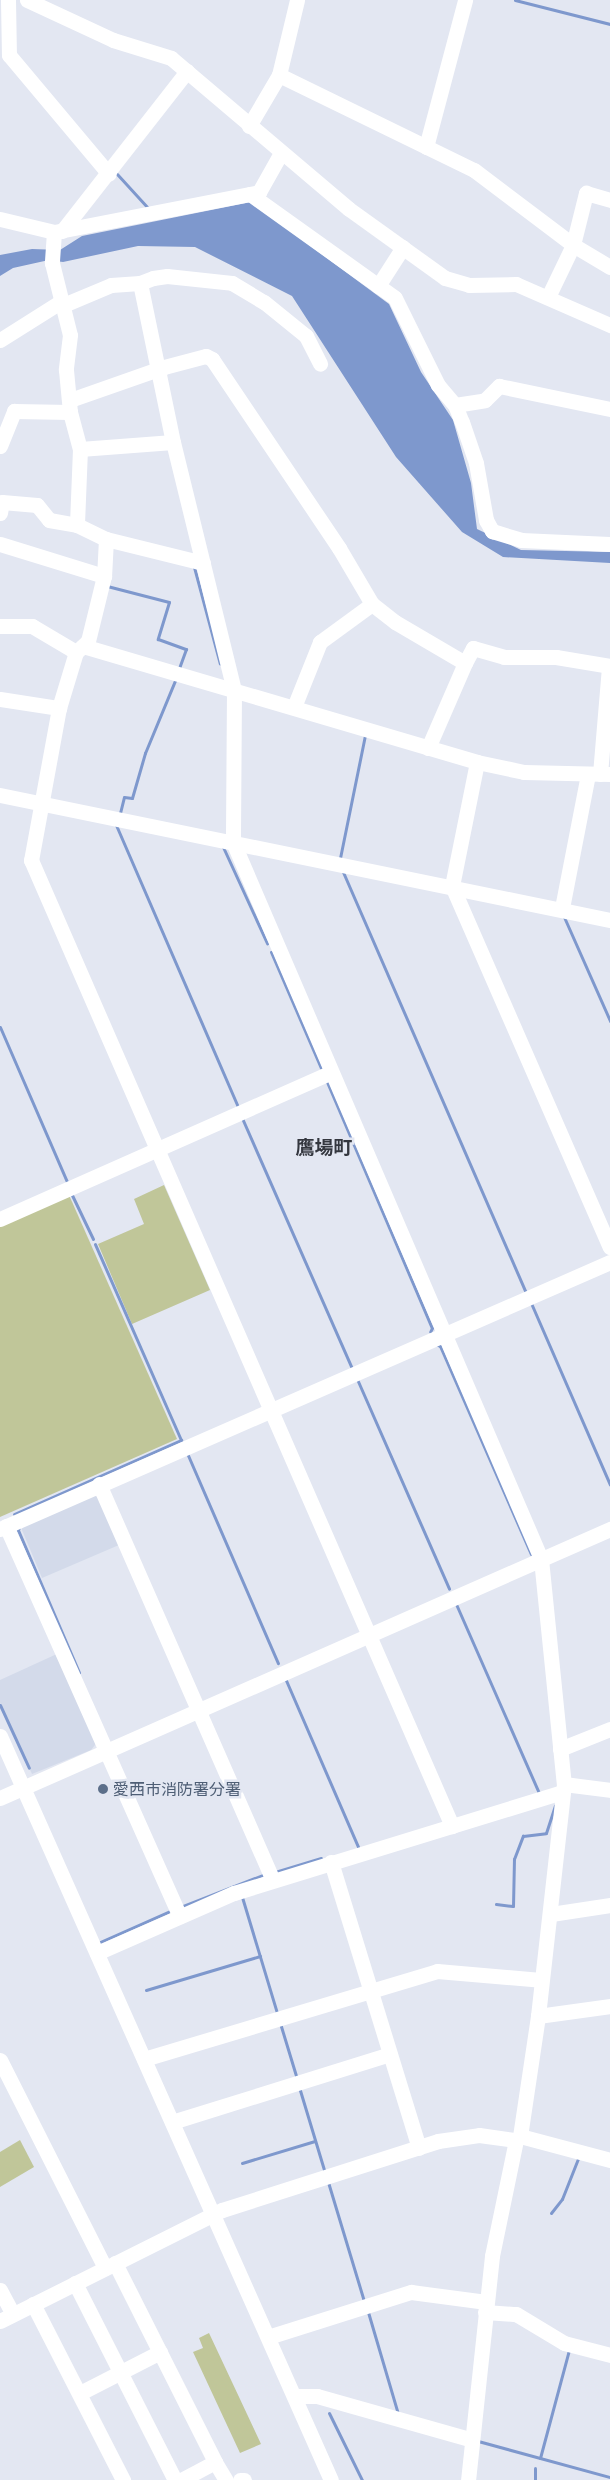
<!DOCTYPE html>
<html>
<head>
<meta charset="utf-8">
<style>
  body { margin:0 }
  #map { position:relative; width:610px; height:2480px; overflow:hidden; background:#e3e7f2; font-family:"IBM Plex Serif","Noto Sans JP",serif }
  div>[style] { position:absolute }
  .built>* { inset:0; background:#d3daea }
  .green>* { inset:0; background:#c0c699 }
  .water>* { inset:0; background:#7e98cd }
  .stream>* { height:3px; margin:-1.5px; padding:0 1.5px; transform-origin:1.5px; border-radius:1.5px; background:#7e98cd }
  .minor>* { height:15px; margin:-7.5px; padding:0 7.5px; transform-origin:7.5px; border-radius:7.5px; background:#fff }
  .dots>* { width:14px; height:14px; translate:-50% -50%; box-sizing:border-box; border:2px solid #e3e7f2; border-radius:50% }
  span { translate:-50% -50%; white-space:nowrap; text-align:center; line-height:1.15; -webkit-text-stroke:5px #e3e7f2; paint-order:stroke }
  .service-label { font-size:16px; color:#4e5e75 }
  .left { translate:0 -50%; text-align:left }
  .quarter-label { font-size:19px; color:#34373f; font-weight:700 }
</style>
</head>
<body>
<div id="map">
  <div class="built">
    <i style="clip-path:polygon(90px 1494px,98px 1497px,119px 1545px,42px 1578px,22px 1530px,23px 1523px)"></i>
    <i style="clip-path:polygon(59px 1653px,96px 1737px,95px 1745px,91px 1750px,32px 1774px,0 1703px,0 1680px)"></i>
  </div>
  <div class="green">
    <i style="clip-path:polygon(164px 1185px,210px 1290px,132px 1324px,98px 1244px,144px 1224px,134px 1199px)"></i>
    <i style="clip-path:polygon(69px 1195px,177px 1439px,0 1517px,0 1227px)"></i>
    <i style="clip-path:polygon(20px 2140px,34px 2167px,0 2187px,0 2152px)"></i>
    <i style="clip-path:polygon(209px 2333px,261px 2444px,240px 2453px,193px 2352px,203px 2348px,199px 2338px)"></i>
  </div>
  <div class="water">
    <i style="clip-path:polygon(251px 202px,389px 304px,421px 372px,453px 420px,471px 483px,477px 529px,521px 550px,610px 552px,610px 563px,503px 557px,462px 532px,396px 457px,292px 296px,195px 247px,138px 246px,63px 262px,49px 260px,13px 268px,0 276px,0 255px,32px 249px,60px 250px,82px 236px)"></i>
  </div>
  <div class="stream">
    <i style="left:515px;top:0;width:98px;rotate:14.2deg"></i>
    <i style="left:117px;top:174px;width:46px;rotate:47.6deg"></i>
    <i style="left:194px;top:567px;width:100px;rotate:75deg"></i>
    <i style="left:107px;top:586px;width:64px;rotate:14.5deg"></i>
    <i style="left:169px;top:602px;width:39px;rotate:107deg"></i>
    <i style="left:158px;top:639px;width:30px;rotate:20deg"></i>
    <i style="left:186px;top:649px;width:20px;rotate:110deg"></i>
    <i style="left:120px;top:813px;width:16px;rotate:-76deg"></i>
    <i style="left:124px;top:797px;width:8px;rotate:7deg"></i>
    <i style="left:132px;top:798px;width:47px;rotate:-73.9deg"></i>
    <i style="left:145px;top:753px;width:81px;rotate:-67.5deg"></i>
    <i style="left:116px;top:825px;width:307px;rotate:66.6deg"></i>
    <i style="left:223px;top:847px;width:106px;rotate:65.4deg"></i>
    <i style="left:340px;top:858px;width:126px;rotate:-78.5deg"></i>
    <i style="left:343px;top:872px;width:457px;rotate:66.5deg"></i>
    <i style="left:564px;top:917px;width:114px;rotate:66.1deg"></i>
    <i style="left:271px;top:952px;width:126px;rotate:66.7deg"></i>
    <i style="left:0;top:1027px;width:171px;rotate:66.6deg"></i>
    <i style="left:327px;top:1082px;width:267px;rotate:66.9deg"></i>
    <i style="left:432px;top:1328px;width:4px;rotate:117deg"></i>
    <i style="left:242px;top:1118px;width:273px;rotate:66.3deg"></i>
    <i style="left:71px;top:1193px;width:51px;rotate:64.4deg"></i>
    <i style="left:531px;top:1303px;width:198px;rotate:66.5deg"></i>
    <i style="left:436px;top:1344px;width:4px;rotate:27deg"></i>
    <i style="left:440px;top:1346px;width:227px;rotate:66.4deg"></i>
    <i style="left:357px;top:1379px;width:229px;rotate:66.3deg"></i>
    <i style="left:187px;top:1453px;width:229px;rotate:66.6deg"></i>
    <i style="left:14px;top:1514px;width:183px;rotate:-23.9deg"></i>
    <i style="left:181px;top:1440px;width:214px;rotate:-113.7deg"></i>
    <i style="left:19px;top:1527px;width:3px;rotate:108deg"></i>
    <i style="left:18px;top:1530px;width:155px;rotate:66.8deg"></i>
    <i style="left:456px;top:1604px;width:206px;rotate:66.3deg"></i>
    <i style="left:285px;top:1678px;width:184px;rotate:66.6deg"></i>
    <i style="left:0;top:1705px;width:69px;rotate:65.3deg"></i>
    <i style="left:275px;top:1872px;width:48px;rotate:-16.9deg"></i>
    <i style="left:242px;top:1897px;width:121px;rotate:73.2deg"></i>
    <i style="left:496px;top:1904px;width:17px;rotate:7deg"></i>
    <i style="left:513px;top:1906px;width:47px;rotate:-88.8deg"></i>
    <i style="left:514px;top:1859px;width:25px;rotate:-69deg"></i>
    <i style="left:523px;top:1836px;width:23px;rotate:-7deg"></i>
    <i style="left:546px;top:1833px;width:29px;rotate:-72deg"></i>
    <i style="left:183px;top:1906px;width:88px;rotate:-21.3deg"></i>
    <i style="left:100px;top:1942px;width:77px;rotate:-23.9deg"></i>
    <i style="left:146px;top:1990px;width:119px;rotate:-16.6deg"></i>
    <i style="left:280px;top:2023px;width:59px;rotate:73.1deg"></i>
    <i style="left:299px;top:2087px;width:87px;rotate:73.2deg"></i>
    <i style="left:242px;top:2163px;width:76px;rotate:-16.8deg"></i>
    <i style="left:328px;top:2182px;width:124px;rotate:73.2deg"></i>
    <i style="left:551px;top:2213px;width:18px;rotate:-52deg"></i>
    <i style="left:562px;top:2199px;width:46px;rotate:-68.4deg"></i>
    <i style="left:368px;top:2312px;width:106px;rotate:73.6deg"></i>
    <i style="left:329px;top:2413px;width:75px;rotate:63.8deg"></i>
    <i style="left:478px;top:2441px;width:137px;rotate:15.3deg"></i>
    <i style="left:540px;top:2458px;width:112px;rotate:-75deg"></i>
    <i style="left:535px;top:2468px;width:12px;rotate:90deg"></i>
  </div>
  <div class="minor">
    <i style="left:8px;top:0;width:55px;rotate:89deg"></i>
    <i style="left:9px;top:55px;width:155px;rotate:50deg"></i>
    <i style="left:27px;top:0;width:95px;rotate:24.9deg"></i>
    <i style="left:113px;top:40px;width:61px;rotate:17.2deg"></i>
    <i style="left:171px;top:58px;width:233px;rotate:40.3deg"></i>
    <i style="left:349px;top:209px;width:118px;rotate:35.7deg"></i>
    <i style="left:445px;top:278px;width:25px;rotate:16deg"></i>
    <i style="left:469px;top:285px;width:47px;rotate:-1.2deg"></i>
    <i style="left:516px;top:284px;width:103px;rotate:23.6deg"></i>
    <i style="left:279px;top:75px;width:217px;rotate:26deg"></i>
    <i style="left:474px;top:170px;width:124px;rotate:37.1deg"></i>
    <i style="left:573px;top:245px;width:43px;rotate:30.7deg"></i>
    <i style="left:249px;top:126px;width:59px;rotate:-59.5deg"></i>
    <i style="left:279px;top:75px;width:77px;rotate:-76.5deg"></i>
    <i style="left:426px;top:147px;width:152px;rotate:-75.1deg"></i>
    <i style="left:250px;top:194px;width:178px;rotate:35.6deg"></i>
    <i style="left:395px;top:298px;width:97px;rotate:63.7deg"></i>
    <i style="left:438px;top:385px;width:26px;rotate:50deg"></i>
    <i style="left:455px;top:405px;width:18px;rotate:68deg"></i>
    <i style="left:462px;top:422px;width:43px;rotate:71.1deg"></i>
    <i style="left:476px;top:463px;width:58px;rotate:80deg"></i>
    <i style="left:486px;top:520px;width:13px;rotate:61deg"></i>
    <i style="left:492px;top:531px;width:30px;rotate:17deg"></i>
    <i style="left:521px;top:540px;width:89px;rotate:2.6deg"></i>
    <i style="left:0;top:219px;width:56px;rotate:13.5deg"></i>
    <i style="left:54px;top:232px;width:209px;rotate:-11deg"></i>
    <i style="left:259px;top:192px;width:45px;rotate:-60.6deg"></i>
    <i style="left:62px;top:231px;width:203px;rotate:-52deg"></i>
    <i style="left:54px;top:232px;width:31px;rotate:94deg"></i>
    <i style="left:52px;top:263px;width:74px;rotate:76deg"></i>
    <i style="left:70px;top:335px;width:35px;rotate:97deg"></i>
    <i style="left:66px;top:370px;width:42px;rotate:84.6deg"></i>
    <i style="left:70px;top:412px;width:38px;rotate:75deg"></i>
    <i style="left:80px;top:449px;width:76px;rotate:92.3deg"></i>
    <i style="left:77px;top:525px;width:32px;rotate:26deg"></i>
    <i style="left:106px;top:539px;width:37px;rotate:93deg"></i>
    <i style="left:104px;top:576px;width:67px;rotate:103.8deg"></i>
    <i style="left:88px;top:641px;width:16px;rotate:137deg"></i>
    <i style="left:76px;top:652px;width:59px;rotate:106.9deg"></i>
    <i style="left:140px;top:283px;width:162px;rotate:78.3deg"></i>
    <i style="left:173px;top:442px;width:255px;rotate:76.2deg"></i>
    <i style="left:234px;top:690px;width:152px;rotate:90.4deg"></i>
    <i style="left:233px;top:842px;width:780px;rotate:66.75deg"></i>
    <i style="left:541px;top:1559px;width:226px;rotate:84.2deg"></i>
    <i style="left:564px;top:1784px;width:233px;rotate:96.4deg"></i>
    <i style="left:538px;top:2016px;width:121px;rotate:98.5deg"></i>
    <i style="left:520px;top:2136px;width:6px;rotate:135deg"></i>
    <i style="left:516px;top:2140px;width:118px;rotate:101.7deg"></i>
    <i style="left:492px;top:2256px;width:225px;rotate:96.1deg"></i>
    <i style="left:378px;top:286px;width:46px;rotate:-57.3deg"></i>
    <i style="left:548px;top:297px;width:58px;rotate:-64.3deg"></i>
    <i style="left:573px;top:245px;width:54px;rotate:-76deg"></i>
    <i style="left:586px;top:193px;width:25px;rotate:16deg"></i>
    <i style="left:61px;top:306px;width:54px;rotate:-22.8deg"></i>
    <i style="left:111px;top:285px;width:29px;rotate:-4deg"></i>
    <i style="left:140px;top:283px;width:14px;rotate:-21deg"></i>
    <i style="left:153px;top:278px;width:14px;rotate:-8deg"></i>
    <i style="left:167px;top:276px;width:65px;rotate:6.1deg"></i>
    <i style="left:232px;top:283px;width:37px;rotate:31deg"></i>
    <i style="left:264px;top:302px;width:54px;rotate:39deg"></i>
    <i style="left:306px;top:336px;width:31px;rotate:63deg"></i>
    <i style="left:0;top:340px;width:71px;rotate:-32.3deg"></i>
    <i style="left:70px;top:400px;width:100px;rotate:-19.3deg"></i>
    <i style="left:164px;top:367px;width:43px;rotate:-14.7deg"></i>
    <i style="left:206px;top:356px;width:7px;rotate:27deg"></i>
    <i style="left:212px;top:359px;width:228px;rotate:56.1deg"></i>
    <i style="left:339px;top:548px;width:65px;rotate:59.5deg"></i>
    <i style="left:372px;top:604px;width:29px;rotate:38deg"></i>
    <i style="left:395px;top:622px;width:81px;rotate:30.4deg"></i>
    <i style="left:465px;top:663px;width:17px;rotate:-62deg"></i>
    <i style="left:473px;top:648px;width:32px;rotate:16deg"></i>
    <i style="left:504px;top:657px;width:52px"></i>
    <i style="left:556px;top:657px;width:55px;rotate:9.5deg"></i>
    <i style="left:455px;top:405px;width:30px;rotate:-9deg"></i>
    <i style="left:485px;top:400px;width:20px;rotate:-45deg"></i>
    <i style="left:499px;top:386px;width:113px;rotate:11.7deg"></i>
    <i style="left:0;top:446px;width:38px;rotate:-68deg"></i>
    <i style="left:14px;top:411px;width:56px;rotate:1deg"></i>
    <i style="left:80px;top:449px;width:93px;rotate:-4.3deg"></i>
    <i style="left:0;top:513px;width:11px;rotate:-80deg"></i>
    <i style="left:2px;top:502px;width:35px;rotate:5deg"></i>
    <i style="left:37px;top:505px;width:19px;rotate:51deg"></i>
    <i style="left:49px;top:520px;width:28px;rotate:10deg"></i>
    <i style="left:106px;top:539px;width:100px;rotate:13.9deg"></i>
    <i style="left:0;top:544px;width:109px;rotate:17.1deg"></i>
    <i style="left:0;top:626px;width:32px"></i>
    <i style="left:32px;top:626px;width:51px;rotate:30.6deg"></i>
    <i style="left:83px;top:646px;width:411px;rotate:16.4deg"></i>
    <i style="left:477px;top:762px;width:48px;rotate:12deg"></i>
    <i style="left:524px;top:772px;width:86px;rotate:1.3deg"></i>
    <i style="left:0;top:699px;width:60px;rotate:8.7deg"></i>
    <i style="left:59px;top:708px;width:155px;rotate:100.4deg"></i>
    <i style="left:31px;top:860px;width:1054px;rotate:66.45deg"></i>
    <i style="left:294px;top:707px;width:70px;rotate:-68.2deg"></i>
    <i style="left:320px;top:642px;width:64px;rotate:-36.2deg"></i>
    <i style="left:428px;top:748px;width:93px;rotate:-66.5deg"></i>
    <i style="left:477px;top:762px;width:126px;rotate:101.4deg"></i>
    <i style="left:452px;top:886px;width:394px;rotate:66.4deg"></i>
    <i style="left:600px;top:774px;width:108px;rotate:-85.2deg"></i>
    <i style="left:0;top:795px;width:623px;rotate:11.58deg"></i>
    <i style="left:562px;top:908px;width:136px;rotate:-79deg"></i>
    <i style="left:0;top:1219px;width:362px;rotate:-23.9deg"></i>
    <i style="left:99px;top:1484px;width:431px;rotate:66.3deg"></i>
    <i style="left:6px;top:1526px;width:427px;rotate:66deg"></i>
    <i style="left:0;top:1529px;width:666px;rotate:-23.64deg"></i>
    <i style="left:0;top:1736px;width:814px;rotate:66.02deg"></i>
    <i style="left:560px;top:1749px;width:54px;rotate:-21.8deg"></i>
    <i style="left:564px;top:1784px;width:46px;rotate:7.4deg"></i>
    <i style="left:0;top:1798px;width:667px;rotate:-23.8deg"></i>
    <i style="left:331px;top:1862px;width:299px;rotate:72.9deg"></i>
    <i style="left:551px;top:1914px;width:60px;rotate:-8.7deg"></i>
    <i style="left:97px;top:1953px;width:150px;rotate:-23.7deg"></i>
    <i style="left:234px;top:1893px;width:343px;rotate:-17.1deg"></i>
    <i style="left:538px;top:2016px;width:73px;rotate:-7.9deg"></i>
    <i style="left:144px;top:2059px;width:306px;rotate:-16.7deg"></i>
    <i style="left:437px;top:1971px;width:104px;rotate:4.9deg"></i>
    <i style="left:0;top:2060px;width:233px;rotate:63.2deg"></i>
    <i style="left:172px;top:2122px;width:228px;rotate:-17.3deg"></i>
    <i style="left:520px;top:2136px;width:93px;rotate:14.9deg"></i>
    <i style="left:115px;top:2263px;width:223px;rotate:63.3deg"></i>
    <i style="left:215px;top:2462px;width:38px;rotate:152deg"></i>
    <i style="left:75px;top:2283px;width:221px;rotate:63.1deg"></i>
    <i style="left:0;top:2290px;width:27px;rotate:62deg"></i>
    <i style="left:33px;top:2304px;width:198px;rotate:62.9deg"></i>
    <i style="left:485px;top:2312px;width:31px;rotate:4deg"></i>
    <i style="left:516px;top:2314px;width:56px;rotate:31.1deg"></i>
    <i style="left:564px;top:2343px;width:48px;rotate:14.6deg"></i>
    <i style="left:0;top:2321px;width:248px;rotate:-26.6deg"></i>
    <i style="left:222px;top:2210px;width:227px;rotate:-17.7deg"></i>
    <i style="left:438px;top:2141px;width:41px;rotate:-8.3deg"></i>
    <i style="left:479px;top:2135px;width:37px;rotate:8deg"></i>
    <i style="left:268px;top:2337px;width:150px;rotate:-17.5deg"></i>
    <i style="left:411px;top:2292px;width:76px;rotate:7.6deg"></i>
    <i style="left:80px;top:2393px;width:90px;rotate:-27.1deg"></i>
    <i style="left:294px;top:2396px;width:23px"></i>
    <i style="left:317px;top:2396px;width:161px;rotate:15.8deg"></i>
    <i style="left:215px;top:2462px;width:21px;rotate:59deg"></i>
    <i style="left:240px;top:2480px;width:4px"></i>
  </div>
  <div class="dots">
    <i style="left:103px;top:1789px;background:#5c6f8a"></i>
  </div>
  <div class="service-label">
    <span class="left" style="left:113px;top:1789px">愛西市消防署分署</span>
  </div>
  <div class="quarter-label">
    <span style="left:324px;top:1148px">鷹場町</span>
  </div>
</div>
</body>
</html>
